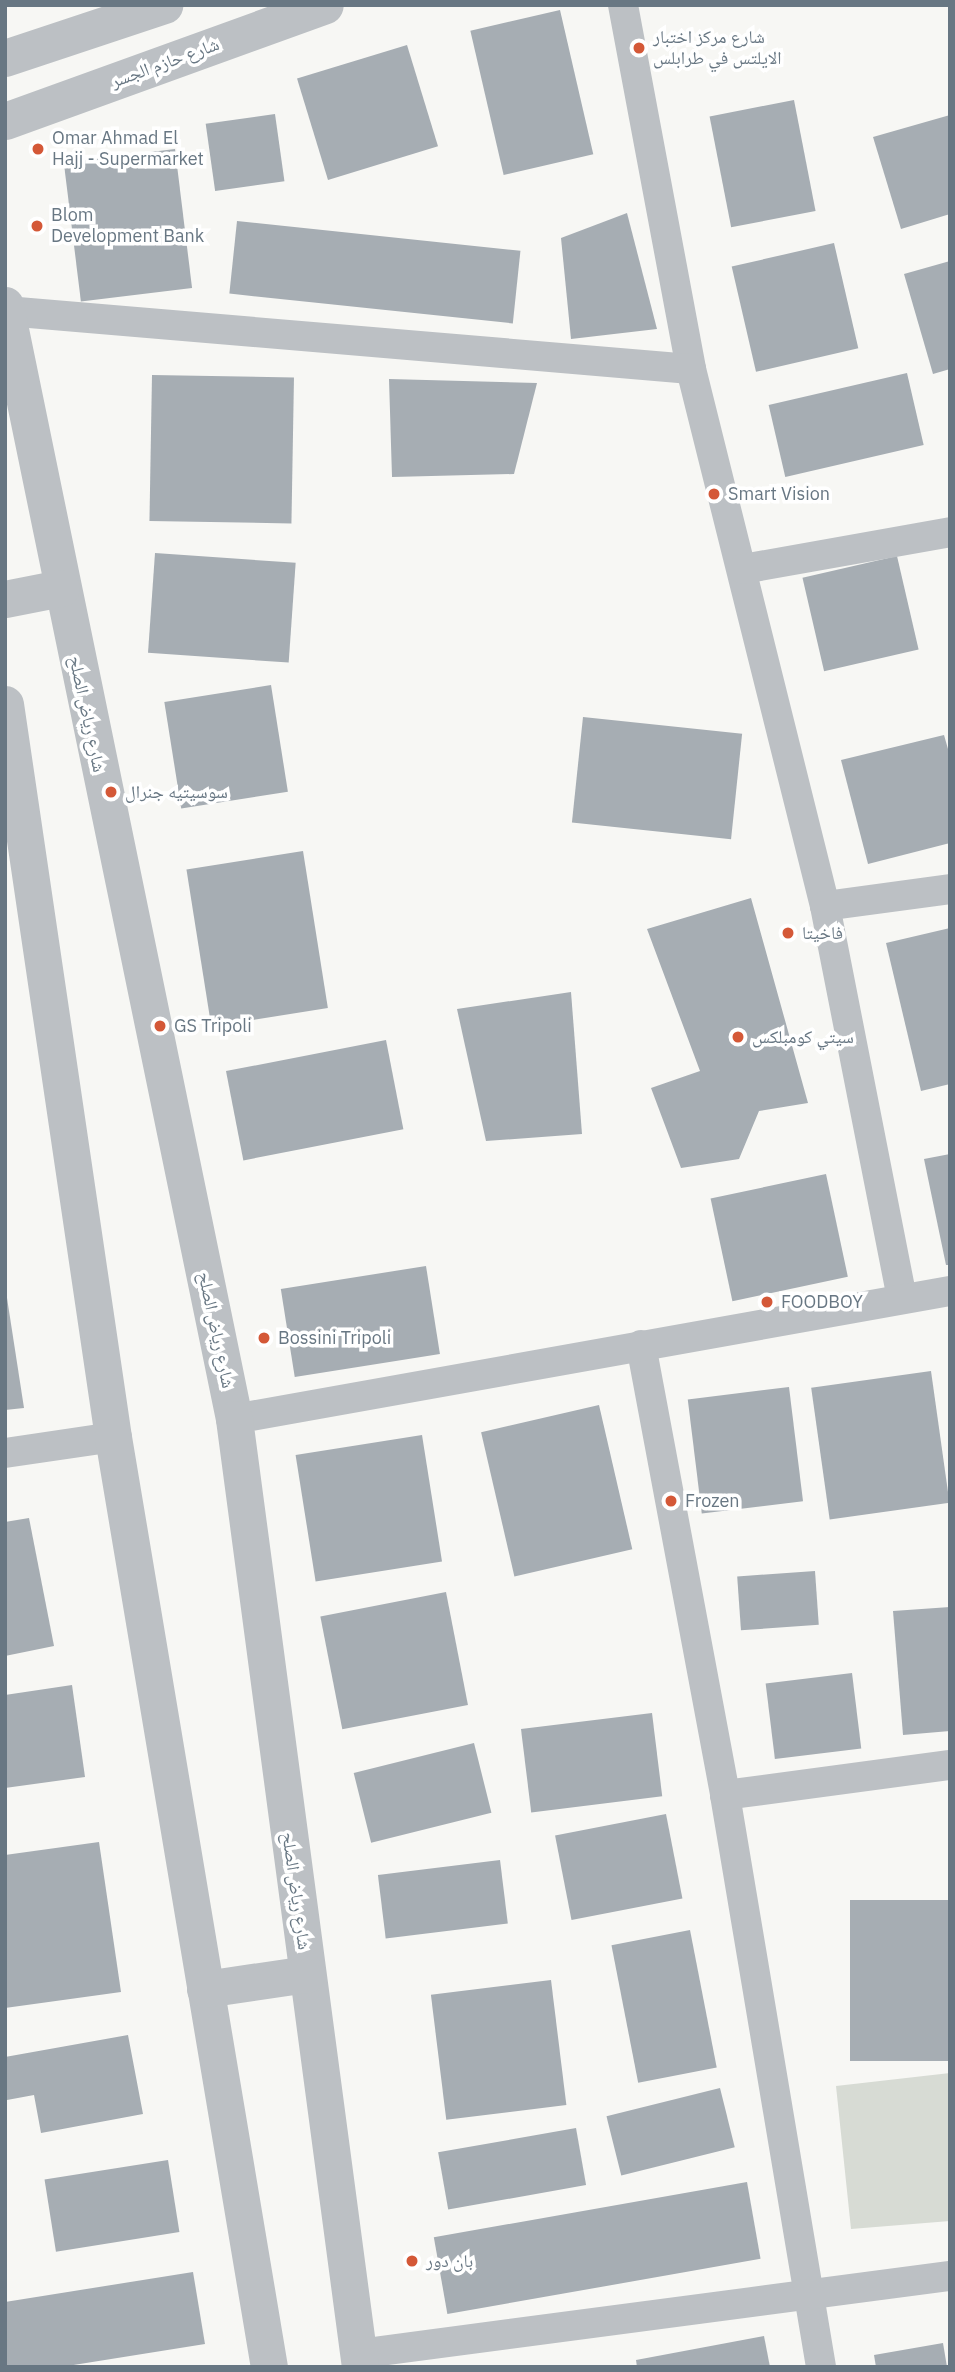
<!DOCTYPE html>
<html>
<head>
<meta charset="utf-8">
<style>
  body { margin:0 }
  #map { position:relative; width:955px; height:2372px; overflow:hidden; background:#f7f7f4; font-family:"IBM Plex Sans","Noto Naskh Arabic",sans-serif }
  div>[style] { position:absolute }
  .green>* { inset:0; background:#d7dbd4 }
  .building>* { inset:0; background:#a6adb3; transform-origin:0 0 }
  .minor>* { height:30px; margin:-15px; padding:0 15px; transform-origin:15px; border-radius:15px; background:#bcc0c4 }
  .tertiary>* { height:37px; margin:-18.5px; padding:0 18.5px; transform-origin:18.5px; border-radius:18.5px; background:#bcc0c4 }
  .dots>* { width:19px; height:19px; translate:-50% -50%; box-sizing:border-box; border:4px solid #fff; border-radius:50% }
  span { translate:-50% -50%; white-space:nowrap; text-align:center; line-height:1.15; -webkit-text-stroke:7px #fff; paint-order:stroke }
  .poi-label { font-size:18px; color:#687783 }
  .left { translate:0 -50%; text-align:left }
  .street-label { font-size:18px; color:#687783 }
  .frame { position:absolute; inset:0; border:7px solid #687783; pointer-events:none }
</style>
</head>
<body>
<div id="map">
  <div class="green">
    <i style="clip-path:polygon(950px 2073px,950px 2221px,851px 2229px,836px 2086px)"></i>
  </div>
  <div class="building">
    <i style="left:560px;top:10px;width:148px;height:92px;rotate:77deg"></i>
    <i style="left:407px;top:45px;width:106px;height:115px;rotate:73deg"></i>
    <i style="left:794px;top:100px;width:113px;height:86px;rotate:79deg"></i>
    <i style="left:275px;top:114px;width:68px;height:70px;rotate:82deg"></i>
    <i style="clip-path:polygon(950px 115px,950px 214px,901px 229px,873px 137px)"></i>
    <i style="left:175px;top:149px;width:140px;height:112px;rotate:83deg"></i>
    <i style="clip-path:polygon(627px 213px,657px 329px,571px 339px,561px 238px)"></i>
    <i style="left:237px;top:221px;width:285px;height:73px;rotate:6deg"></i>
    <i style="left:834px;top:243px;width:108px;height:105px;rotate:77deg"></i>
    <i style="clip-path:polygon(950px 261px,950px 369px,933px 374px,904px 274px)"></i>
    <i style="left:907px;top:373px;width:74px;height:142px;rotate:77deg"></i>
    <i style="left:152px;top:375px;width:142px;height:146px;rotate:1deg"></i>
    <i style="clip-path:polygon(389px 379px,537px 383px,514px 474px,392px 477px)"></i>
    <i style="left:155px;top:553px;width:141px;height:100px;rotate:4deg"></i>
    <i style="left:897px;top:556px;width:96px;height:97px;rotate:77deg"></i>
    <i style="left:271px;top:685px;width:108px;height:108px;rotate:81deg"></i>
    <i style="left:583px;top:717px;width:160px;height:106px;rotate:6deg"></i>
    <i style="clip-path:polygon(944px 735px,950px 756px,950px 843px,868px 864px,841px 760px)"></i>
    <i style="left:303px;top:851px;width:159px;height:118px;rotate:81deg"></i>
    <i style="clip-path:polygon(751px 898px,808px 1103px,759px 1111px,739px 1159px,681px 1168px,651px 1088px,700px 1071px,647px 929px)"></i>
    <i style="clip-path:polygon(950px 928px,950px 1084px,921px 1091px,886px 943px)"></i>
    <i style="clip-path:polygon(571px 992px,582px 1134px,486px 1141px,457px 1009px)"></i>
    <i style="left:386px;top:1040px;width:91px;height:163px;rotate:79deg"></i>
    <i style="clip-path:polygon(950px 1154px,950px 1265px,946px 1265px,924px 1159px)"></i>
    <i style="left:826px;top:1174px;width:105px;height:118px;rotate:78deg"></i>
    <i style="left:426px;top:1266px;width:89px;height:147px;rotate:81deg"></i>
    <i style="clip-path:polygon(5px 1285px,24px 1408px,5px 1410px)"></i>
    <i style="left:931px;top:1371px;width:133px;height:121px;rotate:82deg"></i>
    <i style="left:789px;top:1387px;width:115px;height:102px;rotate:83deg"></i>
    <i style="left:599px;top:1405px;width:148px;height:121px;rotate:77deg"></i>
    <i style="left:422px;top:1435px;width:128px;height:128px;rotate:81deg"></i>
    <i style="clip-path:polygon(29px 1518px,54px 1646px,5px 1656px,5px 1522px)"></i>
    <i style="left:815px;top:1571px;width:54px;height:78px;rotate:86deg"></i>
    <i style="left:446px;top:1592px;width:115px;height:128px;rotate:79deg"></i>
    <i style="clip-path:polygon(950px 1607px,950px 1731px,903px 1735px,893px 1611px)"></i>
    <i style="left:852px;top:1673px;width:76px;height:87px;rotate:83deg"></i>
    <i style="clip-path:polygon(72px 1685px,85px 1777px,5px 1788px,5px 1695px)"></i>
    <i style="left:652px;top:1713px;width:84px;height:132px;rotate:83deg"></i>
    <i style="left:474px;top:1743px;width:72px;height:124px;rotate:76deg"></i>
    <i style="left:666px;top:1814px;width:86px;height:113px;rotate:79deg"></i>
    <i style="clip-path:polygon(99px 1842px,121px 1992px,5px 2008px,5px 1855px)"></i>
    <i style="left:500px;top:1860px;width:64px;height:123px;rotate:83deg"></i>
    <i style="left:950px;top:1900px;width:161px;height:100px;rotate:90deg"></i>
    <i style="left:690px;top:1930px;width:140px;height:80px;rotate:79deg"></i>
    <i style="left:551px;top:1980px;width:126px;height:121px;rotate:83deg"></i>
    <i style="clip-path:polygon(128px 2035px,143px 2114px,41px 2133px,34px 2095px,7px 2100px,5px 2057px)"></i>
    <i style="left:720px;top:2088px;width:61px;height:117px;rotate:76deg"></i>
    <i style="left:576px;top:2128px;width:58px;height:140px;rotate:80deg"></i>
    <i style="left:168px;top:2160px;width:73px;height:125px;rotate:81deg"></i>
    <i style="left:747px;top:2182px;width:78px;height:318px;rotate:80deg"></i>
    <i style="clip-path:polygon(193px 2272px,205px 2344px,61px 2367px,5px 2367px,5px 2302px)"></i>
    <i style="clip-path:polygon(764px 2336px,770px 2367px,637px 2367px,636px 2360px)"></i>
    <i style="clip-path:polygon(943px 2343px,947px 2367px,876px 2367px,874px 2355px)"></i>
  </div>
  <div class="minor">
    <i style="left:623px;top:5px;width:370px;rotate:79.4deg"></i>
    <i style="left:691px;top:369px;width:553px;rotate:75.99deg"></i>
    <i style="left:825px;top:906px;width:399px;rotate:78.9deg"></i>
    <i style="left:6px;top:311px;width:687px;rotate:4.84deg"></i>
    <i style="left:743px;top:569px;width:210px;rotate:-10.1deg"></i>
    <i style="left:825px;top:906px;width:126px;rotate:-7.7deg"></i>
    <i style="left:641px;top:1345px;width:458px;rotate:79.4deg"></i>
    <i style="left:725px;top:1795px;width:580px;rotate:80.47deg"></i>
    <i style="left:234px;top:1419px;width:727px;rotate:-10.14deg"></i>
    <i style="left:5px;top:1453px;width:109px;rotate:-8.4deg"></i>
    <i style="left:725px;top:1795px;width:227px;rotate:-7.6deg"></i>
    <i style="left:358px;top:2354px;width:597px;rotate:-7.51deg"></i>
  </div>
  <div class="tertiary">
    <i style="left:5px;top:58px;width:168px;rotate:-18.4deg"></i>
    <i style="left:5px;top:121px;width:340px;rotate:-19.9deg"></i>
    <i style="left:5px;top:305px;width:1137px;rotate:78.38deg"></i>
    <i style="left:234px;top:1419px;width:956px;rotate:82.43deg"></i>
    <i style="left:5px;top:599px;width:57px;rotate:-11.1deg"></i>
    <i style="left:5px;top:704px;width:741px;rotate:81.62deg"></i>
    <i style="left:113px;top:1437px;width:943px;rotate:80.48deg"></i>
    <i style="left:205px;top:1989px;width:103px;rotate:-8.4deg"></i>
  </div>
  <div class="dots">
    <i style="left:639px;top:48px;background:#d45837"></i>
    <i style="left:38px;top:149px;background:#d45837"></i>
    <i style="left:37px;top:226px;background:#d45837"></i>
    <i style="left:714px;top:494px;background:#d45837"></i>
    <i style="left:111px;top:792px;background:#d45837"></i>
    <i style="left:788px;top:933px;background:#d45837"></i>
    <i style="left:160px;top:1026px;background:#d45837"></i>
    <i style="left:738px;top:1037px;background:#d45837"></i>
    <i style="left:767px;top:1302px;background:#d45837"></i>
    <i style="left:264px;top:1338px;background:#d45837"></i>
    <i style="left:671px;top:1501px;background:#d45837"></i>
    <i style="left:412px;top:2261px;background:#d45837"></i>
  </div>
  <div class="poi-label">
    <span class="left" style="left:653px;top:48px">شارع مركز اختبار<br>الايلتس في طرابلس</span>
    <span class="left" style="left:52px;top:149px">Omar Ahmad El<br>Hajj - Supermarket</span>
    <span class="left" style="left:51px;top:226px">Blom<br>Development Bank</span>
    <span class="left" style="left:728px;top:494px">Smart Vision</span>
    <span class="left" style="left:125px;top:792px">سوسيتيه جنرال</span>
    <span class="left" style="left:802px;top:933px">فاخيتا</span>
    <span class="left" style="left:174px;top:1026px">GS Tripoli</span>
    <span class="left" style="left:752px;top:1037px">سيتي كومبلكس</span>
    <span class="left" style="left:781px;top:1302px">FOODBOY</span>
    <span class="left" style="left:278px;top:1338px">Bossini Tripoli</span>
    <span class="left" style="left:685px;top:1501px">Frozen</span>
    <span class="left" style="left:426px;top:2261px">بان دور</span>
  </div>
  <div class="street-label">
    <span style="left:165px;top:63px;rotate:-20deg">شارع حازم الجسر</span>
    <span style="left:87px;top:714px;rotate:78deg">شارع رياض الصلح</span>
    <span style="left:216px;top:1330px;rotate:78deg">شارع رياض الصلح</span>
    <span style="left:296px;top:1891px;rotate:82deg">شارع رياض الصلح</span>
  </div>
  <div class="frame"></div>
</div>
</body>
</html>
